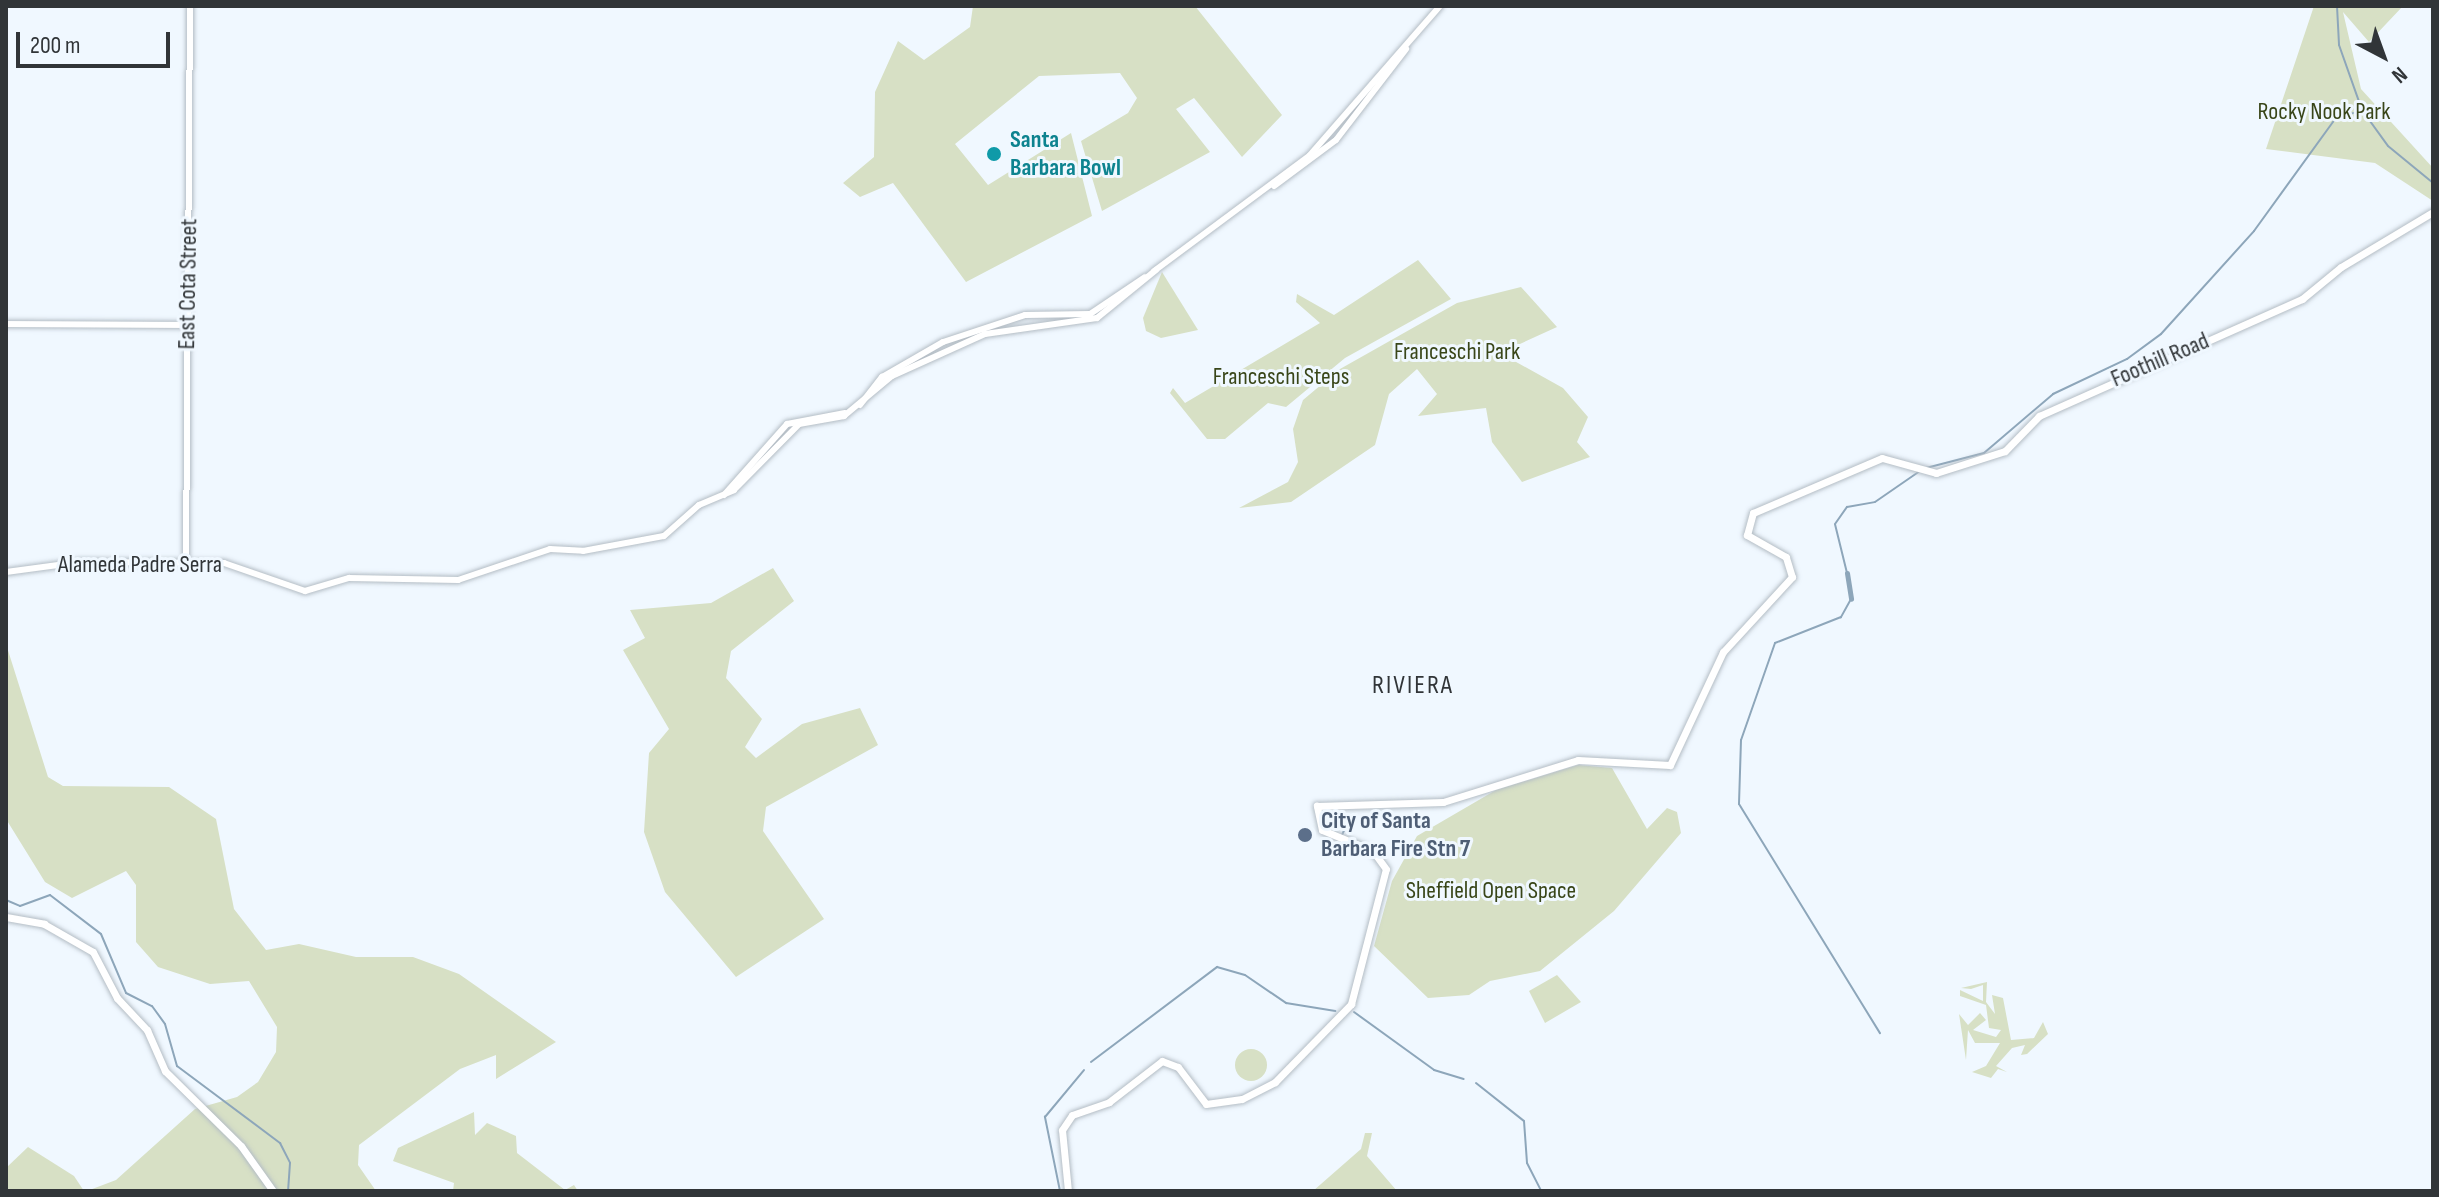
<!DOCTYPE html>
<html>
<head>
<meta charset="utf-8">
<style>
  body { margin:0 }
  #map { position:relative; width:2439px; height:1197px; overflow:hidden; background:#f0f8ff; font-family:"Sofia Sans Condensed",sans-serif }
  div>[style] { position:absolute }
  .green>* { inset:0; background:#d7e0c5 }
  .round { border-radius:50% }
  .stream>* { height:2px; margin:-1px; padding:0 1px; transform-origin:1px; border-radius:1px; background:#8da6ba }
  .canal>* { height:5px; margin:-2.5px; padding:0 2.5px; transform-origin:2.5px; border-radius:2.5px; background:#8da6ba }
  .roads { filter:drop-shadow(0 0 2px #b4bdc5) drop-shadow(0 0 2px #b4bdc5) }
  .tertiary>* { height:6px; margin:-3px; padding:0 3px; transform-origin:3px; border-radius:3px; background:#fff }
  .secondary>* { height:7px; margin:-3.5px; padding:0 3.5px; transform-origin:3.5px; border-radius:3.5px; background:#fff }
  .dots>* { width:22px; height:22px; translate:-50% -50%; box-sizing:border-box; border:4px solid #f0f8ff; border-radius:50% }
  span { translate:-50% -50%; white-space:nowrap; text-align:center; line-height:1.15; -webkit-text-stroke:6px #f0f8ff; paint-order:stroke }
  .park-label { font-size:24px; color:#394619 }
  .culture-label { font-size:24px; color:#0d838f; font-weight:700 }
  .left { translate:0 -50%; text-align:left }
  .street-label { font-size:24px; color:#313538 }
  .service-label { font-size:24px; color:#4e5e75; font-weight:700 }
  .neighbourhood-label { font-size:26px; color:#313538; letter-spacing:2px }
  .frame { position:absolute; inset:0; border:8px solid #313538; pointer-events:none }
  .north { position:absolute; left:2343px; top:16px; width:80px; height:80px; -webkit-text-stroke:6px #f0f8ff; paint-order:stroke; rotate:139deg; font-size:22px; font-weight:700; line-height:32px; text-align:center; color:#313538 }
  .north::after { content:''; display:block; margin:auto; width:28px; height:36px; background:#313538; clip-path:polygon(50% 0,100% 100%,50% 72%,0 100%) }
  .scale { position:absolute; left:16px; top:32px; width:154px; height:36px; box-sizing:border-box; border:4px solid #313538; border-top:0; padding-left:10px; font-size:24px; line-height:28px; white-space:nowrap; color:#313538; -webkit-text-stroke:6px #f0f8ff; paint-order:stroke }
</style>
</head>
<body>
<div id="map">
  <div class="green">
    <i style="clip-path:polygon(973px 6px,1195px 6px,1282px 115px,1242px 157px,1194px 98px,1176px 109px,1210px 152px,1102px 211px,1081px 141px,1128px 113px,1137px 98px,1120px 73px,1039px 76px,955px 144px,988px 185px,1071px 133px,1092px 216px,966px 282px,893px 183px,860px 197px,843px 183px,874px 157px,875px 92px,898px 41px,924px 60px,970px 27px)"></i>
    <i style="clip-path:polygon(2314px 6px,2403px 6px,2369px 42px,2343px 12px,2361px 89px,2433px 168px,2433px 201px,2375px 163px,2266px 149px)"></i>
    <i style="clip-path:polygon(1418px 260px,1451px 299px,1345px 358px,1286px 407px,1268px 403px,1225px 439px,1207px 439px,1170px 393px,1173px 388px,1185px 403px,1320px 323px,1296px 302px,1297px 294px,1334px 315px)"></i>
    <i style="clip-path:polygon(1162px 272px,1198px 330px,1161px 338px,1146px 331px,1143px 318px)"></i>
    <i style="clip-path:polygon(1521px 287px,1557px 327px,1500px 353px,1563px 388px,1588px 417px,1577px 442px,1590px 457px,1522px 482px,1492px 442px,1486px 408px,1418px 416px,1437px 394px,1417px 369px,1389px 394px,1375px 445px,1291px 502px,1239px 508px,1288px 482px,1298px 462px,1293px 429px,1303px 400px,1340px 369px,1457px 303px)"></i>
    <i style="clip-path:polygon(773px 568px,794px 601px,731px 651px,726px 678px,762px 719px,745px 747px,756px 758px,802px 724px,860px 708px,878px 745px,766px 807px,763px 831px,824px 919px,736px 977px,665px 892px,644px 832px,649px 753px,669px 729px,623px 650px,645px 638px,630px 610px,711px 603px)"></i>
    <i style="clip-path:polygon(6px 644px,48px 777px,63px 786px,169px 787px,216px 819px,234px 909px,266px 950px,299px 944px,356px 957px,413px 957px,459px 974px,556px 1042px,496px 1079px,496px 1055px,460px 1069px,359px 1145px,358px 1165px,376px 1191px,87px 1191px,116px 1180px,195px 1109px,237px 1097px,258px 1082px,276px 1052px,277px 1027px,249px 981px,210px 984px,158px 967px,136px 942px,136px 885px,126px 871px,72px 898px,45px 882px,6px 819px)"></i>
    <i style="clip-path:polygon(1578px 765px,1612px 768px,1647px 829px,1667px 808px,1677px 812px,1681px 833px,1614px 911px,1540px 971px,1490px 981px,1469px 995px,1428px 998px,1374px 946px,1392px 881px,1417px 836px,1496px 790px)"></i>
    <i style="clip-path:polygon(1557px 975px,1581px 1002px,1545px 1023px,1529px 991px)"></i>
    <i style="clip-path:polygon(1987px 982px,1986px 1002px,1995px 1014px,1992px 995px,2003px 998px,2011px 1040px,2034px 1038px,2043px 1022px,2048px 1034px,2027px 1054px,2021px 1055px,2025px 1045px,2012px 1048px,1996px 1066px,2007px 1072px,1998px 1069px,1991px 1078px,1972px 1072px,1986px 1066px,2000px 1043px,1975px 1043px,1968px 1030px,1966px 1060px,1959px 1014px,1968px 1025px,1980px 1013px,1986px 1020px,1973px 1030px,1996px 1037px,2001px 1030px,1989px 1028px,1986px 1005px,1960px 996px,1960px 990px,1983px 1001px,1983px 985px,1971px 989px,1961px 988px)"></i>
    <i class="round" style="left:1235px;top:1049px;width:32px;height:32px"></i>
    <i style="clip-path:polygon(474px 1112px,475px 1135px,487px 1123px,516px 1136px,517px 1153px,565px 1190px,574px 1185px,578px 1191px,453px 1191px,454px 1183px,393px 1161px,398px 1148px)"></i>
    <i style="clip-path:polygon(1365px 1133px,1372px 1133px,1367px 1156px,1397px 1191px,1313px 1191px,1361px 1149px)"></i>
    <i style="clip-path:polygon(28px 1147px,74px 1176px,84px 1191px,6px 1191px,6px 1168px)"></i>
  </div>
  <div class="stream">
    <i style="left:2337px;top:6px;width:39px;rotate:87deg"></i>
    <i style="left:2339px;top:45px;width:69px;rotate:70.5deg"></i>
    <i style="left:2362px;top:110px;width:44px;rotate:54.2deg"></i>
    <i style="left:2388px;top:146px;width:58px;rotate:39.4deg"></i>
    <i style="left:1926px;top:468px;width:60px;rotate:-14.5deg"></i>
    <i style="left:1984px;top:453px;width:91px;rotate:-40.5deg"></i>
    <i style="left:2053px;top:394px;width:82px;rotate:-25.3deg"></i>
    <i style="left:2127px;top:359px;width:42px;rotate:-36.3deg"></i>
    <i style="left:2161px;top:334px;width:139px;rotate:-47.9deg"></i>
    <i style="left:2254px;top:231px;width:138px;rotate:-54.1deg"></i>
    <i style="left:2335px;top:119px;width:28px;rotate:-18deg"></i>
    <i style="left:1847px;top:573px;width:50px;rotate:-103.8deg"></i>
    <i style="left:1835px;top:524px;width:21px;rotate:-55deg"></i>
    <i style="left:1847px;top:507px;width:28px;rotate:-10deg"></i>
    <i style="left:1875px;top:502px;width:55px;rotate:-34.6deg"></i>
    <i style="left:1851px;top:599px;width:21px;rotate:119deg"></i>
    <i style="left:1841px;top:617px;width:71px;rotate:158.5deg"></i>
    <i style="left:1775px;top:643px;width:103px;rotate:109.3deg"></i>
    <i style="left:1741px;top:740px;width:64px;rotate:91.8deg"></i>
    <i style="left:1739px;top:804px;width:269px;rotate:58.4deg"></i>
    <i style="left:1342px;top:835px;width:22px;rotate:-66deg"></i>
    <i style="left:6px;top:900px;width:15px;rotate:23deg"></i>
    <i style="left:20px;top:906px;width:32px;rotate:-20deg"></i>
    <i style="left:50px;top:895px;width:64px;rotate:37.4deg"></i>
    <i style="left:101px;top:934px;width:64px;rotate:67deg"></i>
    <i style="left:126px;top:993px;width:29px;rotate:27deg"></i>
    <i style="left:152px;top:1006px;width:22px;rotate:54deg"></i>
    <i style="left:165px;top:1024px;width:44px;rotate:74.1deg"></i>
    <i style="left:177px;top:1066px;width:129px;rotate:36.8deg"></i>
    <i style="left:280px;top:1143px;width:22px;rotate:63deg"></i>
    <i style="left:290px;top:1163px;width:28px;rotate:94deg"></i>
    <i style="left:1354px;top:1012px;width:99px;rotate:35.9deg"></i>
    <i style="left:1434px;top:1070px;width:31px;rotate:17deg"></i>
    <i style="left:1091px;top:1062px;width:158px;rotate:-37deg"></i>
    <i style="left:1217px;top:967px;width:29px;rotate:16deg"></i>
    <i style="left:1245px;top:975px;width:50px;rotate:34.3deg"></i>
    <i style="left:1286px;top:1003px;width:50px;rotate:9.3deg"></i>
    <i style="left:1476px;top:1083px;width:61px;rotate:38.4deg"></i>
    <i style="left:1524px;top:1121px;width:42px;rotate:85.9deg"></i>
    <i style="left:1527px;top:1163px;width:31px;rotate:63deg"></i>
    <i style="left:1060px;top:1191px;width:76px;rotate:-101.5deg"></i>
    <i style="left:1045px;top:1117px;width:61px;rotate:-50.3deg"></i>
  </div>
  <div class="canal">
    <i style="left:1847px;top:573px;width:26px;rotate:81deg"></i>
  </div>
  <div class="roads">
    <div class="tertiary">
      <i style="left:1274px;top:186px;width:77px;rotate:-36.6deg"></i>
      <i style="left:1336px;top:140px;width:115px;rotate:-52.4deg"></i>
      <i style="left:1154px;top:271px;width:194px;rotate:-36.6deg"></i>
      <i style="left:1310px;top:155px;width:198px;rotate:-48.9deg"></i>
      <i style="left:6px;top:324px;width:181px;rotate:0.3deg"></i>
      <i style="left:860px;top:405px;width:36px;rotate:-52deg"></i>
      <i style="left:882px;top:377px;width:70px;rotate:-29.8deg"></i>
      <i style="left:943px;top:342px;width:86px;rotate:-18.2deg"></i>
      <i style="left:1025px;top:315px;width:65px;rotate:-0.9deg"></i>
      <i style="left:1090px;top:314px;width:66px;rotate:-33.9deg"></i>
      <i style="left:724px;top:495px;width:95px;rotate:-48.4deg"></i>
      <i style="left:787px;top:424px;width:59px;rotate:-10.7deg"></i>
      <i style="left:186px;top:562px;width:556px;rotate:-89.59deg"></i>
      <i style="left:6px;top:572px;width:75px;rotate:-7.7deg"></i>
      <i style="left:80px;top:562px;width:144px;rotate:0.4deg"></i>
      <i style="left:224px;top:563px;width:86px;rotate:19.1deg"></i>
      <i style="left:305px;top:591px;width:46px;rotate:-16.5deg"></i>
      <i style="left:349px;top:578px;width:109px;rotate:1.1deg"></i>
      <i style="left:458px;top:580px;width:97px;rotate:-18.6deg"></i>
      <i style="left:550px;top:549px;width:33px;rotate:3deg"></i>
      <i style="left:583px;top:551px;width:82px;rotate:-10.5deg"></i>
      <i style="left:664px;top:536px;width:47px;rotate:-41.5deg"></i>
      <i style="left:699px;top:505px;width:38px;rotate:-23deg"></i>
      <i style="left:734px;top:490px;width:93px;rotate:-45.4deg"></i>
      <i style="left:799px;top:424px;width:46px;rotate:-10.1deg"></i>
      <i style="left:844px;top:416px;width:62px;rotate:-39.8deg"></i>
      <i style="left:892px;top:376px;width:102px;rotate:-24.3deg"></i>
      <i style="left:985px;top:334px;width:113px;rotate:-8.1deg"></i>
      <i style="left:1097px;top:318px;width:76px;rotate:-39.1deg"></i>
    </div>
    <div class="secondary">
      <i style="left:6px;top:917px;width:39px;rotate:10deg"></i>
      <i style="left:44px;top:924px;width:56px;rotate:29.7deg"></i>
      <i style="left:93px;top:952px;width:52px;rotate:62.4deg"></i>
      <i style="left:117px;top:998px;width:44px;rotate:46.8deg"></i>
      <i style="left:147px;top:1030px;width:45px;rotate:66.3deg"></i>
      <i style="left:165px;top:1071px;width:107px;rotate:44.6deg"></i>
      <i style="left:241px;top:1146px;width:55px;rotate:54.6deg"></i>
      <i style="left:1068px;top:1191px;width:61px;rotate:-95.6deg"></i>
      <i style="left:1062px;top:1130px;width:18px;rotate:-56deg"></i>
      <i style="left:1072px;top:1115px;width:39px;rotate:-19deg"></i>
      <i style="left:1109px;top:1102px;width:67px;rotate:-37.7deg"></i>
      <i style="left:1162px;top:1061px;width:17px;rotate:21deg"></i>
      <i style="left:1178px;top:1067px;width:46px;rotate:52.9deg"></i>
      <i style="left:1206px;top:1104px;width:36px;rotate:-8deg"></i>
      <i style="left:1242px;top:1099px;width:37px;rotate:-27deg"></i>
      <i style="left:1275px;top:1082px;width:109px;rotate:-45.7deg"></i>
      <i style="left:1351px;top:1004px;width:139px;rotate:-75.5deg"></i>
      <i style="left:1386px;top:869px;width:22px;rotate:-126deg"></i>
      <i style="left:1373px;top:851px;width:55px;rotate:-157.6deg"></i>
      <i style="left:1322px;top:830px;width:25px;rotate:-102deg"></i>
      <i style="left:1317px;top:806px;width:126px;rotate:-1.8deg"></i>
      <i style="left:1443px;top:802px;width:141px;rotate:-17.3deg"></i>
      <i style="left:1578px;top:760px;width:92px;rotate:3.1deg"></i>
      <i style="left:1670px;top:765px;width:125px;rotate:-64.9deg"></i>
      <i style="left:1723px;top:652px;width:102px;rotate:-47.4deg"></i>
      <i style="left:1792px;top:577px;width:21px;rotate:-107deg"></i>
      <i style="left:1786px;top:557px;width:45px;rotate:-150.6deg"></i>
      <i style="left:1747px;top:535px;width:23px;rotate:-75deg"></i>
      <i style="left:1753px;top:513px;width:140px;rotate:-23.1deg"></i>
      <i style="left:1882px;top:458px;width:56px;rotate:15.5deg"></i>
      <i style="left:1936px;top:473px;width:72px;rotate:-17.7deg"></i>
      <i style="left:2005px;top:451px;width:49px;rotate:-45.8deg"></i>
      <i style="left:2039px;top:416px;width:288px;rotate:-24deg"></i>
      <i style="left:2302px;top:299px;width:50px;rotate:-39.4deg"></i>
      <i style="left:2341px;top:267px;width:107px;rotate:-30.9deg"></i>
    </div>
  </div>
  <div class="dots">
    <i style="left:994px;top:154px;background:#0f9aa8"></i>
    <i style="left:1305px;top:835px;background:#5c6f8a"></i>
  </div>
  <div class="park-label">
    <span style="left:2324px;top:112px">Rocky Nook Park</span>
    <span style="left:1457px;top:352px">Franceschi Park</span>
    <span style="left:1281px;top:377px">Franceschi Steps</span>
    <span style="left:1491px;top:891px">Sheffield Open Space</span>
  </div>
  <div class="culture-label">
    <span class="left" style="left:1010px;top:154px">Santa<br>Barbara Bowl</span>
  </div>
  <div class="street-label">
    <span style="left:188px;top:284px;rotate:-89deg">East Cota Street</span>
    <span style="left:2160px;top:360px;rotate:-23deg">Foothill Road</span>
    <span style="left:140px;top:565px">Alameda Padre Serra</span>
  </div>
  <div class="service-label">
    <span class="left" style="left:1321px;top:835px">City of Santa<br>Barbara Fire Stn 7</span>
  </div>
  <div class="neighbourhood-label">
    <span style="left:1413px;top:686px">RIVIERA</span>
  </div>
  <div class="frame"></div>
  <div class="north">N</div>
  <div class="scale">200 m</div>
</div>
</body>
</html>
